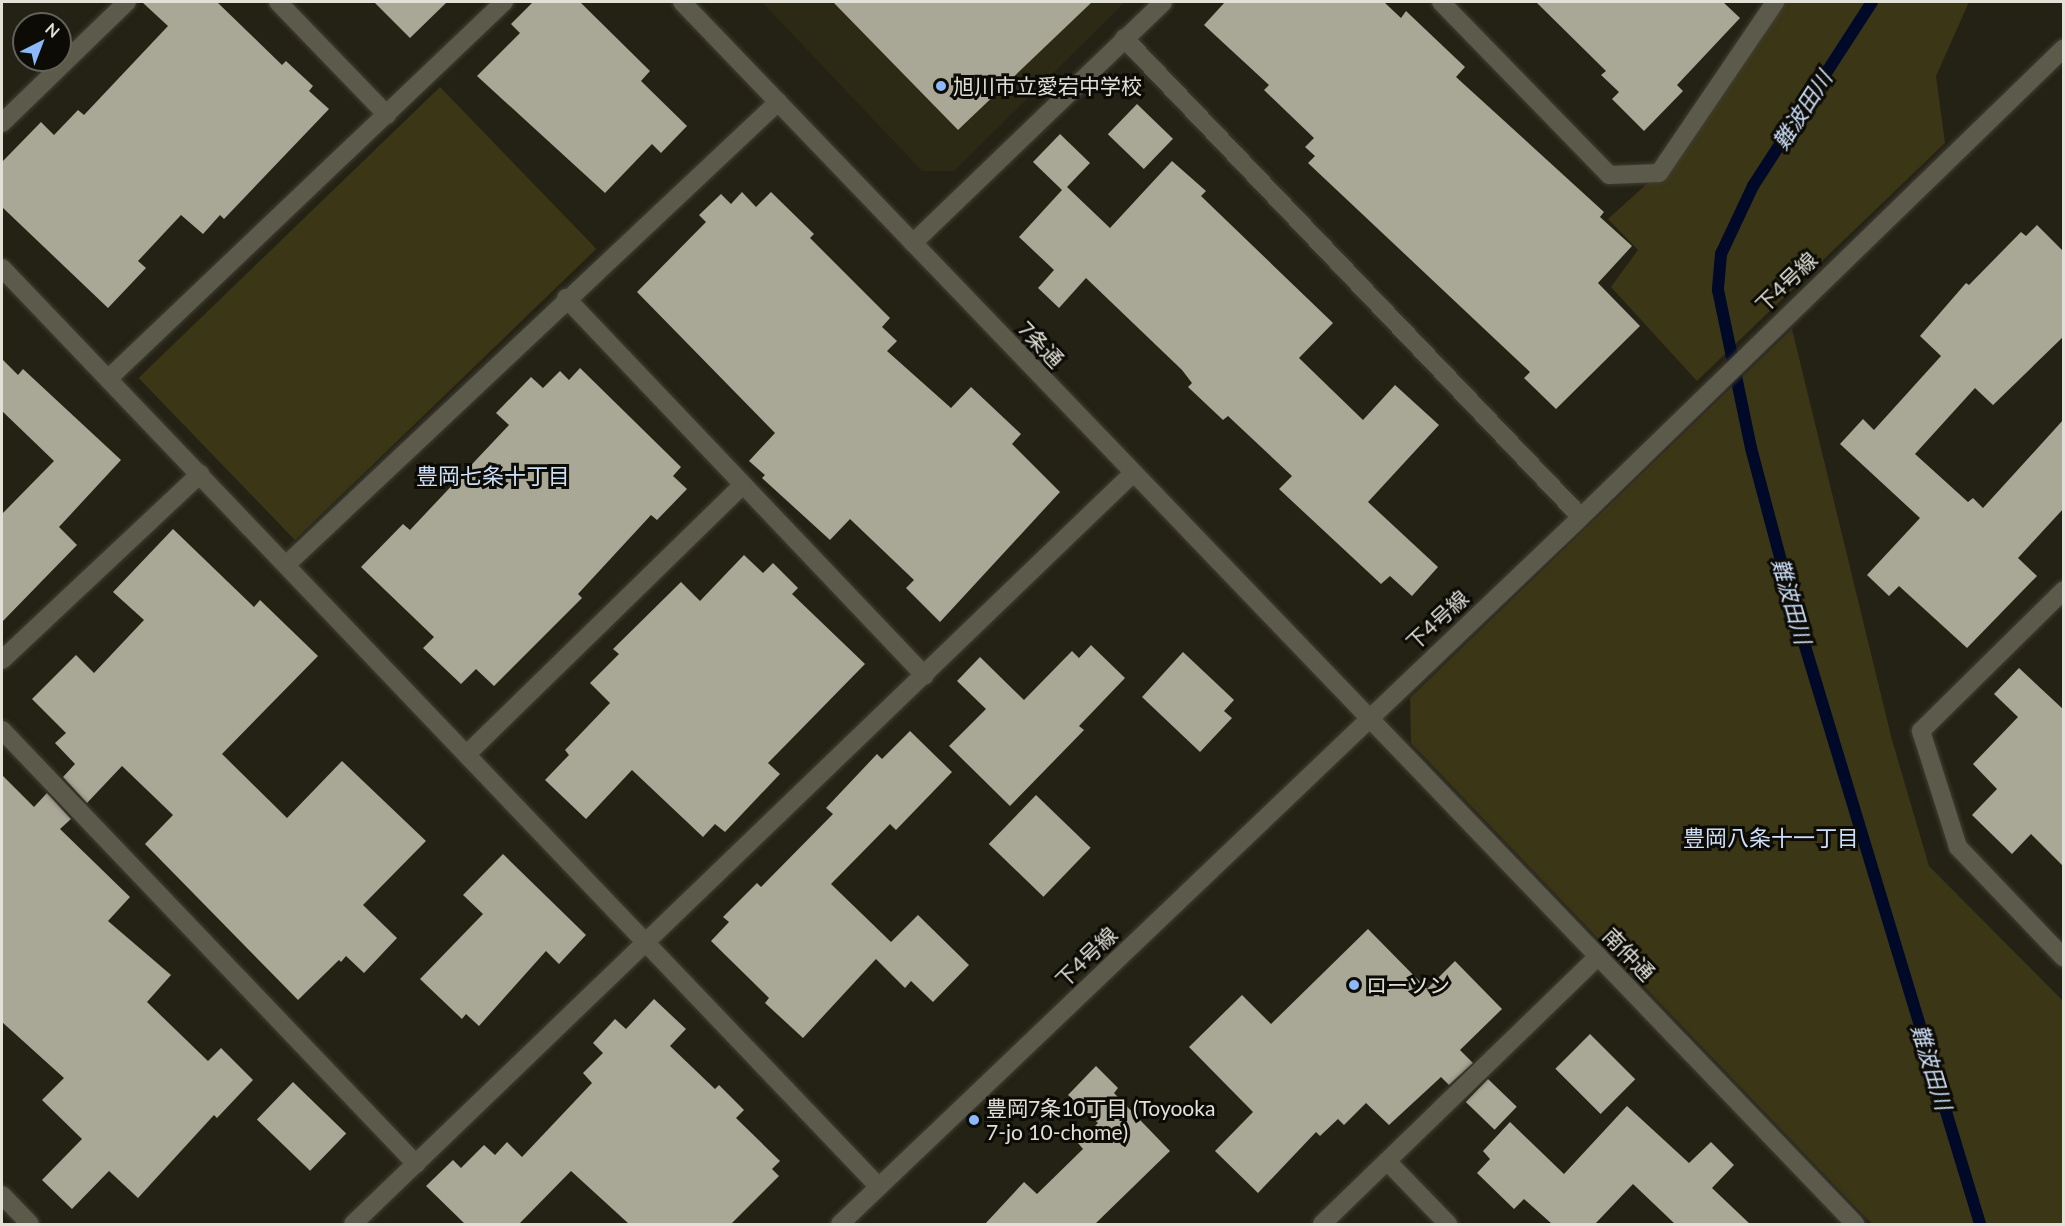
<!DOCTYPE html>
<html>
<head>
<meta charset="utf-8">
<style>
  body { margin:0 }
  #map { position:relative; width:2065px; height:1226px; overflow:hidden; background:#242214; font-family:Lato,"Noto Sans JP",sans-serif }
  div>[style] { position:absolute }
  .built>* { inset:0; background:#2c2914 }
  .green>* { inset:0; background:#3b3615; transform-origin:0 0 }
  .stream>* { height:12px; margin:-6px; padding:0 6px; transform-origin:6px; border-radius:6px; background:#000928 }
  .building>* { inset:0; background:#a9a796; transform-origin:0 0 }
  .roads { filter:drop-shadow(0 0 2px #403e35) drop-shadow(0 0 2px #403e35) }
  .street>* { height:18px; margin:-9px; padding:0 9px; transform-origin:9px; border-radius:9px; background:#5c5a4a }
  .secondary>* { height:18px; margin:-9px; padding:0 9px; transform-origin:9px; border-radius:9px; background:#5c5a4a }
  .dots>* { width:16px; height:16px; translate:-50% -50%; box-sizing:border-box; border:3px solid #0c0b06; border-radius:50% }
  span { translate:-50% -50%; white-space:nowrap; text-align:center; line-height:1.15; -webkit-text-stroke:6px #0c0b06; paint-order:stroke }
  .poi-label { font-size:21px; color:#e2e1d8 }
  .left { translate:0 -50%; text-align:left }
  .street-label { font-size:21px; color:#e2e1d8 }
  .water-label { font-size:22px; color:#cadcf6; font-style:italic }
  .neighbourhood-label { font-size:22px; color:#cedff9 }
  .frame { position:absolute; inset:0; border:3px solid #e2e1d8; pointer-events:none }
  .north { position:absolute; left:12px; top:12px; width:60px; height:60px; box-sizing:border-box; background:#0c0b06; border:2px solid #62615a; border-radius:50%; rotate:42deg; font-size:16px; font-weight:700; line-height:24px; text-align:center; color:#e2e1d8 }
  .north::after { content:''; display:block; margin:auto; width:21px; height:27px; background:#8bb9fc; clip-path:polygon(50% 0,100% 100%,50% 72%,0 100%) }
</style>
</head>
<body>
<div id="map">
  <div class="built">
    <i style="clip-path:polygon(762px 2px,1125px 2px,954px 171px,922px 171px)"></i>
  </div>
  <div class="green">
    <i style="clip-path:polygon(1775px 2px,1969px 2px,1936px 76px,1945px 143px,1697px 381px,1611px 287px,1638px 250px,1608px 219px,1659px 173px)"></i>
    <i style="left:440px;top:87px;width:225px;height:419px;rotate:46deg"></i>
    <i style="clip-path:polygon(1792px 329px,1892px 740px,1929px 866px,2063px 1001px,2063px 1224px,1872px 1224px,1411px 743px,1410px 698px)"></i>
  </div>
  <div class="stream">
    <i style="left:1872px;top:2px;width:219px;rotate:122.9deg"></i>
    <i style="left:1753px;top:186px;width:75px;rotate:115.2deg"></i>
    <i style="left:1721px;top:254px;width:36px;rotate:95deg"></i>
    <i style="left:1718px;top:290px;width:161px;rotate:78.2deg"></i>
    <i style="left:1751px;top:448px;width:171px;rotate:75.1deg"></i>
    <i style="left:1795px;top:613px;width:638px;rotate:73.15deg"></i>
  </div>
  <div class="building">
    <i style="clip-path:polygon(142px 2px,217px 2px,282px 65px,286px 61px,313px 86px,309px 91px,329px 109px,224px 219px,220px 215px,203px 234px,181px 215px,138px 261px,146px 268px,108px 308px,2px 207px,2px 162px,41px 122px,54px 135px,78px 110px,84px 115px,168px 26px)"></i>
    <i style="clip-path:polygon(374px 2px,447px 2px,410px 38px)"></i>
    <i style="clip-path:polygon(533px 2px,580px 2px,650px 71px,641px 81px,687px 126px,661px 153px,652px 144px,605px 193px,477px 76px,520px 33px,511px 24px)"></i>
    <i style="clip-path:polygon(833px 2px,1092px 2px,958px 130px)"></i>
    <i style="clip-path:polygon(1225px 2px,1384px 2px,1401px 18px,1406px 11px,1465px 67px,1456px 77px,1604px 212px,1600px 217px,1632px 246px,1598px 283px,1640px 326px,1556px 409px,1524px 378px,1530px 372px,1308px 163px,1315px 156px,1305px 147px,1314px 138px,1264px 90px,1269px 85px,1204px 25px)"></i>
    <i style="clip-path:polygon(1536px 2px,1723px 2px,1740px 18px,1677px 85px,1683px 91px,1644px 131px,1612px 99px,1619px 92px,1601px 75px,1606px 71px)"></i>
    <i style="left:1137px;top:104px;width:50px;height:42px;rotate:44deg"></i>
    <i style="clip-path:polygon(1060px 134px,1090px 163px,1067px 187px,1110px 228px,1172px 161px,1206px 191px,1201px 196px,1333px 323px,1299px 358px,1363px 420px,1395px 385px,1439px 425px,1368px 502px,1438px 567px,1412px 596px,1390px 576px,1381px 584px,1279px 489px,1292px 476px,1228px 416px,1223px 420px,1188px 387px,1192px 383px,1182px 370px,1086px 278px,1059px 308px,1038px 288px,1054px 270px,1019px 237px,1062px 190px,1033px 162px)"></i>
    <i style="clip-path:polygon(742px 192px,756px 207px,771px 192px,814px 234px,810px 238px,890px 318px,882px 327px,897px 341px,887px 351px,951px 408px,971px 387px,1021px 434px,1012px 444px,1060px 492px,940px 622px,906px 588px,914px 580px,850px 519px,830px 540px,762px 478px,765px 475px,749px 461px,775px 433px,637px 292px,706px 222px,699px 215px,721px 194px,731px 204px)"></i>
    <i style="clip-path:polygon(2037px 225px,2064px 252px,2064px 336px,1993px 405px,1975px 388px,1915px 454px,1968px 502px,1973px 498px,1983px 508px,2064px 419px,2064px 508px,2018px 558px,2037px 576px,1967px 648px,1899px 586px,1889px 596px,1867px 575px,1920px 518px,1840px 444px,1863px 419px,1874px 430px,1941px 356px,1920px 336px,1966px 283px,1969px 285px,2021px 232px,2026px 236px)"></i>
    <i style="clip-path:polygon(2px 359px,18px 375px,23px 369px,121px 460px,59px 527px,77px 545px,2px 622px,2px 514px,54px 461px,2px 411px)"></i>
    <i style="clip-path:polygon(580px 368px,681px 467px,673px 476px,687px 489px,657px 520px,651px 515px,578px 594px,582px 598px,494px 686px,476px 669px,461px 684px,423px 648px,434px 637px,361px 567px,403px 524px,410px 530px,509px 425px,496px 413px,531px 377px,543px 388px,560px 371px,569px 380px)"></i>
    <i style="clip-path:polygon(173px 529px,254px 607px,260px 600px,318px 656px,222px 754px,287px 818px,342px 761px,426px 841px,363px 905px,397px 938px,364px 973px,346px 956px,341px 962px,339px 960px,298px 1000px,145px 844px,173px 815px,122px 766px,87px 803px,63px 777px,75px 764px,55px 743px,66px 733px,32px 699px,76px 655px,94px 673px,144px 620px,113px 592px)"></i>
    <i style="clip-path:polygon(744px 555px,763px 573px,773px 563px,798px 588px,792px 594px,865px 664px,768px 763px,780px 774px,725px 832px,715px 824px,703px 837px,632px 770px,586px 819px,545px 780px,569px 755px,565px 750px,610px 703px,590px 683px,619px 654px,613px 649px,681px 582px,700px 601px)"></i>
    <i style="clip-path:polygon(1091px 645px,1125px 678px,1079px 726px,1084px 730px,1010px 806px,949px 746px,986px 709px,957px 681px,980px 657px,1024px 700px,1072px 651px,1079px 658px)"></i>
    <i style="clip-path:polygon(1183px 652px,1234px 700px,1224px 711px,1232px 718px,1200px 752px,1142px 697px)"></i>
    <i style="clip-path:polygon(2019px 668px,2064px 710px,2064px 867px,2031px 834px,2012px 854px,1972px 815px,1997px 789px,1973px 764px,2018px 717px,1994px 694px)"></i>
    <i style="clip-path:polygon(910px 731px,952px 772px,896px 830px,890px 824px,831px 884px,891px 942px,918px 915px,969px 965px,933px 1002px,911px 981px,905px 988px,876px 959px,803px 1038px,765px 1003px,769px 998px,711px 941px,729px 922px,723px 917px,757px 883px,761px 887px,833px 814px,826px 808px,877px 754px,882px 759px)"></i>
    <i style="clip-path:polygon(2px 775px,34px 807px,47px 793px,71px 819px,60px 829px,130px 897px,108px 921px,171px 975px,147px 1002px,208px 1061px,221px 1048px,253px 1080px,217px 1118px,214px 1115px,138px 1198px,109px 1171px,72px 1209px,42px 1180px,82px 1139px,42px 1100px,64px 1078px,2px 1022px)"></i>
    <i style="left:1036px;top:795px;width:76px;height:68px;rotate:44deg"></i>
    <i style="clip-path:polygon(503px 854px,586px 935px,559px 964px,546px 951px,479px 1026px,466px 1014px,462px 1019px,420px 979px,483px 914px,463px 895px)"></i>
    <i style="clip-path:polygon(1368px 929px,1427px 989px,1455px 961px,1502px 1009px,1460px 1050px,1473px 1063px,1449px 1085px,1441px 1077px,1389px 1125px,1366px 1103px,1344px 1125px,1338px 1119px,1320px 1136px,1316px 1132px,1258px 1193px,1215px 1151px,1253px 1112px,1189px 1047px,1242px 995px,1271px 1024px)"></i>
    <i style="clip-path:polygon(654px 999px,686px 1029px,670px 1046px,715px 1089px,719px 1085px,744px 1110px,736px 1118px,780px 1161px,772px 1169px,779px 1176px,731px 1224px,629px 1224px,571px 1171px,519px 1224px,465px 1224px,426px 1186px,453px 1160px,461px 1168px,484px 1145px,495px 1155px,507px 1142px,522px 1157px,592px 1083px,583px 1073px,603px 1053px,593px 1043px,615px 1019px,626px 1029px)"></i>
    <i style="left:1590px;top:1034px;width:64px;height:49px;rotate:45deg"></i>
    <i style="clip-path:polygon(1096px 1066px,1118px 1088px,1114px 1093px,1170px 1151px,1095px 1224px,985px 1224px,1024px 1182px,1037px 1194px,1083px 1149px,1078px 1143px,1098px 1123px,1068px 1095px)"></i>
    <i style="left:1488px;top:1079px;width:40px;height:32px;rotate:44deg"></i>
    <i style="left:293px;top:1082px;width:74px;height:52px;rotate:44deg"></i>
    <i style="clip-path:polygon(1627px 1106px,1689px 1163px,1711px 1142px,1734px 1165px,1712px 1188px,1750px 1224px,1675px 1224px,1633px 1184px,1595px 1224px,1552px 1224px,1524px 1199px,1514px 1209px,1477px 1173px,1490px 1159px,1483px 1151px,1510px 1122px,1564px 1174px)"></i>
  </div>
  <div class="roads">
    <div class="street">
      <i style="left:278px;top:2px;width:157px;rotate:46deg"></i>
      <i style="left:1441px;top:2px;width:241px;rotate:45.8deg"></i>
      <i style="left:1609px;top:175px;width:50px;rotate:-2.3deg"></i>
      <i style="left:1659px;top:173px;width:207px;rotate:-55.8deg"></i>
      <i style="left:1124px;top:38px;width:662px;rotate:46.35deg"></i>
      <i style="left:2px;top:123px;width:174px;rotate:-44.1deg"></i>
      <i style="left:913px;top:243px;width:347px;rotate:-43.9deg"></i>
      <i style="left:2px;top:268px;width:1270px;rotate:46.34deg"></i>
      <i style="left:566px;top:298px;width:521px;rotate:46.48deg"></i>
      <i style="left:108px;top:379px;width:547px;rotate:-43.59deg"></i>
      <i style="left:286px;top:565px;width:676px;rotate:-43.26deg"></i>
      <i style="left:2064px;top:590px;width:201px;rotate:135.4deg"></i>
      <i style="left:1921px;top:731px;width:122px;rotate:72.3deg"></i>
      <i style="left:1958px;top:847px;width:153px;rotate:46.3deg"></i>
      <i style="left:2px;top:660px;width:272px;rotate:-43.2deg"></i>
      <i style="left:2px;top:730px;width:600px;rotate:46.35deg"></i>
      <i style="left:467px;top:754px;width:385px;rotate:-44.3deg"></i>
      <i style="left:1387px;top:1161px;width:88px;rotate:45.9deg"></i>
      <i style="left:2px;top:1195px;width:40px;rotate:46deg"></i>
      <i style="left:353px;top:1224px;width:1083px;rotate:-43.91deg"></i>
      <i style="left:1322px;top:1224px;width:385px;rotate:-44.1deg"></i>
    </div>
    <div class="secondary">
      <i style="left:682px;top:2px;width:1694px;rotate:46.17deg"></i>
      <i style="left:840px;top:1224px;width:1024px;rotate:-43.65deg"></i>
      <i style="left:1581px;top:517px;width:673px;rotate:-44.16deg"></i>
    </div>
  </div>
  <div class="dots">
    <i style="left:941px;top:86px;background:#8bb9fc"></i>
    <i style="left:1354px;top:985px;background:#8bb9fc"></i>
    <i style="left:974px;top:1120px;background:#8bb9fc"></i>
  </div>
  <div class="poi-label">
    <span class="left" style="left:953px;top:86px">旭川市立愛宕中学校</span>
    <span class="left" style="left:1366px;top:985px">ローソン</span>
    <span class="left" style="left:986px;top:1120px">豊岡7条10丁目 (Toyooka<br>7-jo 10-chome)</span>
  </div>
  <div class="street-label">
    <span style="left:1786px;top:282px;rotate:-44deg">下4号線</span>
    <span style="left:1041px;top:344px;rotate:46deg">7条通</span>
    <span style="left:1437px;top:620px;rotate:-43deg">下4号線</span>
    <span style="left:1629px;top:954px;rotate:46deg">南仲通</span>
    <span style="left:1086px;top:957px;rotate:-44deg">下4号線</span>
  </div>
  <div class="water-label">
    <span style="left:1802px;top:110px;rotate:-57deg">難波田川</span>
    <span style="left:1792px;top:601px;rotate:74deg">難波田川</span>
    <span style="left:1932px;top:1067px;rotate:73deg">難波田川</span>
  </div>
  <div class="neighbourhood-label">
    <span style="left:493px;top:476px">豊岡七条十丁目</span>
    <span style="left:1771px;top:838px">豊岡八条十一丁目</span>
  </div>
  <div class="frame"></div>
  <div class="north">N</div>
</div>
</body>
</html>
